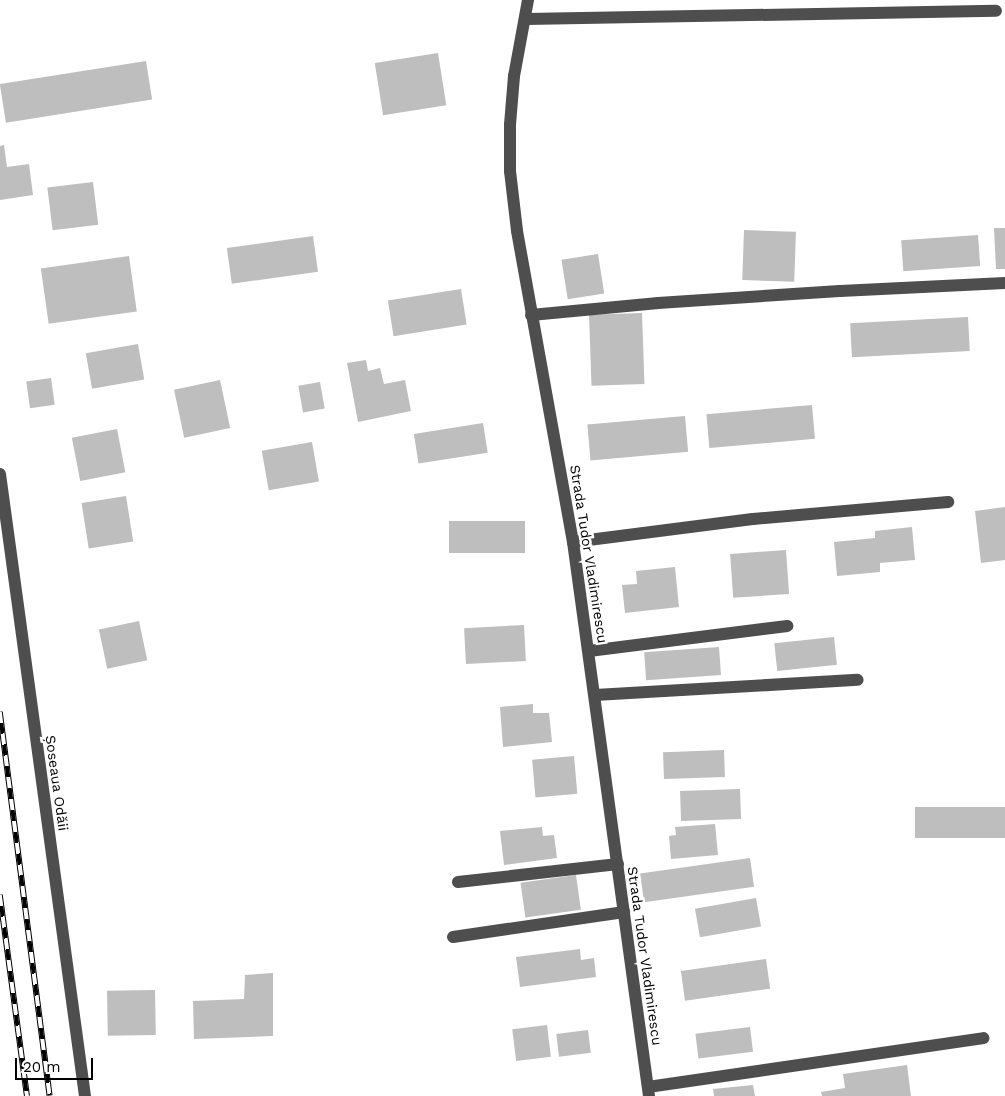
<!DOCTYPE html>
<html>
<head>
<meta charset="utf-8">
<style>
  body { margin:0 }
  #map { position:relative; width:1005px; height:1096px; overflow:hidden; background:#fff; font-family:"Work Sans",sans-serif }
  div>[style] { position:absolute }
  .building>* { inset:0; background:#bebebe; transform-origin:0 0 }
  .minor>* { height:12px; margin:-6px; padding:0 6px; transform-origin:6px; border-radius:6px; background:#4e4e4e }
  .rail>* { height:5.5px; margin-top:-2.75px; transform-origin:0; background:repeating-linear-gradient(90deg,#fff 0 11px,#000 0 22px); box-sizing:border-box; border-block:1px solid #000 }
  span { translate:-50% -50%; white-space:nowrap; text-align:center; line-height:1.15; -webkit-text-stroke:5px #fff; paint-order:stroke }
  .street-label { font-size:14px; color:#000 }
  .scale { position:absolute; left:15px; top:1058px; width:78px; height:22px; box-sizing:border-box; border:2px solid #000; border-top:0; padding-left:6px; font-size:15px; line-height:18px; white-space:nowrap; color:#000; -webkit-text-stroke:4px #fff; paint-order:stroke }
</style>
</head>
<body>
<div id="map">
  <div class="building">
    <i style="left:438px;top:53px;width:53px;height:64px;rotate:81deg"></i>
    <i style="left:146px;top:61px;width:39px;height:148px;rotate:81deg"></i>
    <i style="clip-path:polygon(4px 145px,7px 167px,29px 164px,33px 195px,0 200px,0 146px)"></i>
    <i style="left:93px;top:182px;width:43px;height:46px;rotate:83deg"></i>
    <i style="clip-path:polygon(994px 228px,1005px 228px,1005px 269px,996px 269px)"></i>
    <i style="left:744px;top:230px;width:52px;height:50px;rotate:2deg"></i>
    <i style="left:978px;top:235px;width:31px;height:77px;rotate:86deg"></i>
    <i style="left:313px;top:236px;width:36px;height:87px;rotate:82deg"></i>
    <i style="left:598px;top:254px;width:40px;height:37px;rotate:81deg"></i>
    <i style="left:129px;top:256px;width:56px;height:89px;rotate:82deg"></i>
    <i style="left:461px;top:289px;width:36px;height:74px;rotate:81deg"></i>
    <i style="left:642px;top:313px;width:71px;height:53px;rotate:88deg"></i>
    <i style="left:968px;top:317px;width:34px;height:118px;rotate:87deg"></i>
    <i style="left:138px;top:344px;width:36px;height:53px;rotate:80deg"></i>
    <i style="clip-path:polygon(366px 360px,368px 371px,380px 368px,384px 384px,405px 380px,411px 411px,358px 422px,347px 363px)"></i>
    <i style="left:51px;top:378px;width:27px;height:25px;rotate:82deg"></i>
    <i style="left:220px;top:380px;width:49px;height:47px;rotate:78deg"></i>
    <i style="left:320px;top:382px;width:27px;height:22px;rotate:80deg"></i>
    <i style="left:812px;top:405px;width:34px;height:106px;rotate:85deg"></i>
    <i style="left:685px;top:416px;width:36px;height:98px;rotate:85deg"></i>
    <i style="left:483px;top:423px;width:30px;height:70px;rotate:81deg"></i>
    <i style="left:117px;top:429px;width:44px;height:46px;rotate:79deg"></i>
    <i style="left:312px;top:442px;width:40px;height:51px;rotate:80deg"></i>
    <i style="left:126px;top:496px;width:46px;height:45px;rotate:81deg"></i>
    <i style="clip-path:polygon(1005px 507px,1005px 560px,981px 563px,975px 511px)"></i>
    <i style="left:449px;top:521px;width:76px;height:32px"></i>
    <i style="clip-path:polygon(912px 527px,915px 560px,880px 563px,880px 572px,837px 576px,834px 542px,875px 538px,875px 531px)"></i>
    <i style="left:786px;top:550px;width:44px;height:56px;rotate:86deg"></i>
    <i style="clip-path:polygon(675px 567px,679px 607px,625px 613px,622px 585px,637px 584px,636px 571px)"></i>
    <i style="left:139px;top:621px;width:40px;height:41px;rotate:78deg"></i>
    <i style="left:524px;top:625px;width:36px;height:60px;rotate:87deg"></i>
    <i style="left:834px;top:637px;width:28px;height:60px;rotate:84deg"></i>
    <i style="left:719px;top:647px;width:28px;height:75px;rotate:86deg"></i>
    <i style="clip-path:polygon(533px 704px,533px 713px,549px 713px,552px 742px,503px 747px,500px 707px)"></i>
    <i style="left:724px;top:750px;width:27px;height:61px;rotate:88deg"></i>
    <i style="left:574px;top:756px;width:38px;height:42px;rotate:85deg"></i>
    <i style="left:740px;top:789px;width:30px;height:60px;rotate:88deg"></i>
    <i style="left:1005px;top:807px;width:31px;height:90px;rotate:90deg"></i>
    <i style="clip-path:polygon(715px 824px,718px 855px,671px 859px,669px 836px,676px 835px,675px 827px)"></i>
    <i style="clip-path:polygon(542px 827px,543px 836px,554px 835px,557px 858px,504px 865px,500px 831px)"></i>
    <i style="left:750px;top:858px;width:29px;height:111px;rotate:82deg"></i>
    <i style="left:576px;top:875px;width:35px;height:56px;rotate:82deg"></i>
    <i style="left:756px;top:898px;width:29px;height:62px;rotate:80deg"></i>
    <i style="clip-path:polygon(580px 949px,581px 960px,594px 958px,596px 977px,520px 987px,516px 957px)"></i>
    <i style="left:766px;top:959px;width:30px;height:86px;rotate:82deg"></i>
    <i style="clip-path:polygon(273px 973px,273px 1036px,194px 1039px,193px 1001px,244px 999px,245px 975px)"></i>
    <i style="left:155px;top:990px;width:45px;height:48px;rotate:89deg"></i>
    <i style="left:547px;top:1025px;width:32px;height:35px;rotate:83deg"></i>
    <i style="left:750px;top:1027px;width:25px;height:55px;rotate:83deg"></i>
    <i style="left:588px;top:1030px;width:23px;height:32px;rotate:83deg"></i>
    <i style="clip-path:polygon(907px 1065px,911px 1096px,822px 1096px,821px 1092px,845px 1088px,843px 1074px)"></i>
    <i style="clip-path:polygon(753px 1085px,755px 1096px,714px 1096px,713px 1089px)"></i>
  </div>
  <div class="minor">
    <i style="left:528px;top:0;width:77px;rotate:100.4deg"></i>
    <i style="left:514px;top:76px;width:49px;rotate:94.7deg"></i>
    <i style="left:510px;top:125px;width:46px;rotate:90deg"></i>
    <i style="left:510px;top:171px;width:60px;rotate:83.3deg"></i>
    <i style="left:517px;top:231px;width:316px;rotate:79.8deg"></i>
    <i style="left:573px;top:542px;width:559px;rotate:82.19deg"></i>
    <i style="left:526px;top:19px;width:470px;rotate:-1deg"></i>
    <i style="left:531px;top:315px;width:128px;rotate:-5.4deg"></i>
    <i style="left:658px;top:303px;width:182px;rotate:-3.8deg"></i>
    <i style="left:840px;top:291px;width:165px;rotate:-2.8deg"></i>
    <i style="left:0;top:474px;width:628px;rotate:82.22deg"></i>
    <i style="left:573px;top:542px;width:181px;rotate:-7.3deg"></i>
    <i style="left:753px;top:519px;width:196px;rotate:-5deg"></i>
    <i style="left:589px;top:651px;width:200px;rotate:-7.2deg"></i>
    <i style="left:595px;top:695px;width:263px;rotate:-3.3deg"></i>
    <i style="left:458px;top:882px;width:161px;rotate:-6.4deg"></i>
    <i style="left:453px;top:937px;width:173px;rotate:-8.3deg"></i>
    <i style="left:648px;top:1087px;width:339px;rotate:-8.3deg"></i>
  </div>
  <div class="rail">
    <i style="left:0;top:712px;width:387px;rotate:82.6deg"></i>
    <i style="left:0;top:895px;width:203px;rotate:82.3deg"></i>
  </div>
  <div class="street-label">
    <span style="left:589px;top:554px;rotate:81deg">Strada Tudor Vladimirescu</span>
    <span style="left:57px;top:783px;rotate:82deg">Șoseaua Odăii</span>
    <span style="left:645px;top:956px;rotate:82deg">Strada Tudor Vladimirescu</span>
  </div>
  <div class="scale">20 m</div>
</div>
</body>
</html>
